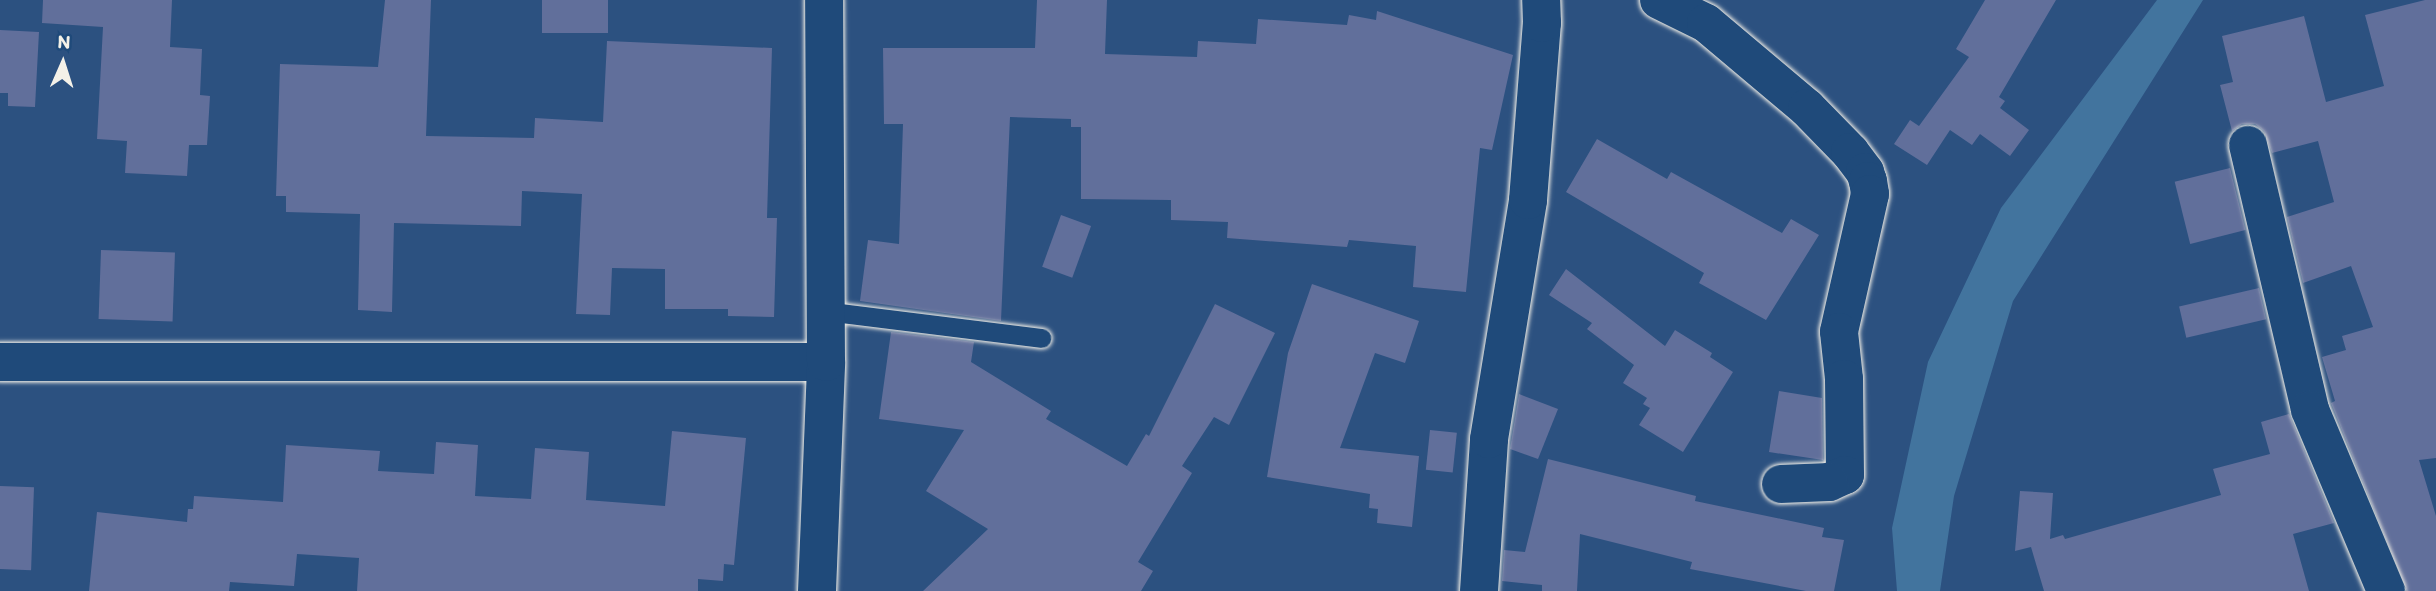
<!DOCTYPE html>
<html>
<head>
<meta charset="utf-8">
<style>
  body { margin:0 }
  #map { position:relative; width:2436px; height:591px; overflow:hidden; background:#2c5180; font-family:Itim,sans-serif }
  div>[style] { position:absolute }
  .water>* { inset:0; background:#42749e }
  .building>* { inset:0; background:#616f9b; transform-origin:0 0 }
  .roads { filter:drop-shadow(0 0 2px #f4f1e8) drop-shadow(0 0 2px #f4f1e8) }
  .lane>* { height:19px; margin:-9.5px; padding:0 9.5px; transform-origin:9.5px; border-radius:9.5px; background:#1f4a7a }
  .street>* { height:38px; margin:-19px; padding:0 19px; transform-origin:19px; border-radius:19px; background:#1f4a7a }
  span { translate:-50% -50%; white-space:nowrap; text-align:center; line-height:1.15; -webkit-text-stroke:5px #1f4a7a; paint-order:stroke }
  .north { position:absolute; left:28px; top:28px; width:70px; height:70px; -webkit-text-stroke:5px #1f4a7a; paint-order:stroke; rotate:3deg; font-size:19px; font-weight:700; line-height:28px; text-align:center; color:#f4f1e8 }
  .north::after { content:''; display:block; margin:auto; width:24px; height:32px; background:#f4f1e8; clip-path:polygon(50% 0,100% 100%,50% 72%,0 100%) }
</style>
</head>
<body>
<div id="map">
  <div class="water">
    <i style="clip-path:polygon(2157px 0,2203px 0,2013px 301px,1954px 496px,1940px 591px,1897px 591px,1892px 528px,1928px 362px,2001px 208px)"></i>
  </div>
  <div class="building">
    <i style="clip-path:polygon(43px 0,172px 0,170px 47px,202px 49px,200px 95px,210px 96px,207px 145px,189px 145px,187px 176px,125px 173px,127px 141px,97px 139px,103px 27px,42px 23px)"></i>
    <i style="clip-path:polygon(385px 0,431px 0,426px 136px,534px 138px,535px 118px,603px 122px,607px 41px,772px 48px,767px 218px,777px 218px,774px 317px,728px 316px,728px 309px,665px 309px,665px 269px,612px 268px,610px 315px,576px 314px,582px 194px,522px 191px,521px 226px,394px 223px,392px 312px,358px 310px,360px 214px,286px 212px,286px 196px,276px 196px,280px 64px,378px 67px)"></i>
    <i style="left:542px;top:0;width:66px;height:33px"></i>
    <i style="clip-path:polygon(1037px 0,1107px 0,1105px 54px,1197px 57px,1198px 41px,1256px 44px,1258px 19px,1347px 25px,1349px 15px,1376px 20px,1377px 11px,1513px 55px,1492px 150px,1480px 148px,1466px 292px,1413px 287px,1416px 246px,1349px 240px,1347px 247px,1227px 238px,1228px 222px,1171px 220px,1171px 200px,1081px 199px,1081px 127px,1071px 127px,1071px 119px,1010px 117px,1001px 321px,860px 301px,868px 240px,899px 244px,903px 124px,884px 124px,883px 48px,1035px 48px)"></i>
    <i style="clip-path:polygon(1985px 0,2056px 0,1999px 97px,2005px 101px,2000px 108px,2029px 130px,2010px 156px,1980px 134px,1972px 145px,1950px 130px,1927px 165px,1894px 144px,1910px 120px,1919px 126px,1969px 57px,1956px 49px)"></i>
    <i style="clip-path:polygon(2425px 0,2436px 0,2436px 458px,2419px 460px,2436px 516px,2436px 591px,2407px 591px,2331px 403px,2335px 401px,2322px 357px,2346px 350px,2342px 336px,2373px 327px,2351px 266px,2303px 283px,2287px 217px,2334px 202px,2318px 141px,2272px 153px,2264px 131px,2255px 124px,2242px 124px,2232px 131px,2220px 85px,2233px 82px,2222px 36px,2304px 16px,2326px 102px,2384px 86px,2365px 15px)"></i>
    <i style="clip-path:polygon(0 30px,39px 32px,35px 107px,8px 106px,8px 93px,0 93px)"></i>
    <i style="clip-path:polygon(1597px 139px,1667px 179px,1671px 172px,1782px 233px,1791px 219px,1819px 235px,1766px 320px,1699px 283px,1704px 273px,1566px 192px)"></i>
    <i style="left:2230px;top:168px;width:64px;height:57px;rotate:76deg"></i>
    <i style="left:1061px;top:215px;width:32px;height:55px;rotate:20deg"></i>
    <i style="left:101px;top:250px;width:74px;height:69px;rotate:2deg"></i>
    <i style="clip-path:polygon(1566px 269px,1665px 346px,1675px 330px,1712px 353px,1710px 357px,1733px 372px,1683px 452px,1639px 425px,1650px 408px,1643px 404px,1647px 398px,1623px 383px,1634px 365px,1587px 329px,1592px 323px,1549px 295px)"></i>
    <i style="clip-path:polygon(1312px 284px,1419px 321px,1405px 363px,1375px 353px,1340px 448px,1419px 456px,1412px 527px,1377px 523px,1378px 509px,1369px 508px,1370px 494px,1267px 477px,1288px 353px)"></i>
    <i style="left:2259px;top:288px;width:32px;height:82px;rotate:77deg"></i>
    <i style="clip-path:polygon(1215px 304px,1275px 333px,1229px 425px,1214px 417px,1182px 466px,1192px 473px,1138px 562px,1153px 571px,1141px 591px,923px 591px,988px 529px,926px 491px,964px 430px,879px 419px,891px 332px,974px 342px,971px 362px,1051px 411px,1046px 419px,1127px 466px,1146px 434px,1149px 436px)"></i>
    <i style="clip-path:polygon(1779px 391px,1822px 398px,1823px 460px,1769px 452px)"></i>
    <i style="clip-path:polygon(1519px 394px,1558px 409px,1538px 459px,1510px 449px)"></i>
    <i style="clip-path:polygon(2289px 414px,2334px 523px,2293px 534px,2309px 591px,2044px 591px,2031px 547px,2015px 551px,2020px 491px,2053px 493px,2050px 539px,2063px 535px,2065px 539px,2221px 495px,2213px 469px,2270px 454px,2261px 422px)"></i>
    <i style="left:1430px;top:430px;width:27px;height:40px;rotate:6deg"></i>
    <i style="clip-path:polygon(672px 431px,746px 438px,734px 565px,724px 564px,723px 581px,698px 579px,698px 591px,357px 591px,359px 558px,297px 554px,294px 586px,230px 582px,229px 591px,89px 591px,97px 512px,187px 522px,188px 509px,193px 509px,194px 496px,283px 502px,286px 445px,380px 451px,378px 471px,434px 474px,436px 442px,478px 445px,475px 496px,531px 499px,535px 448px,589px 452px,586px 500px,665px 506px)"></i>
    <i style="clip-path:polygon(1548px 459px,1696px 496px,1695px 501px,1824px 528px,1822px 537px,1844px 540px,1834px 591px,1806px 591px,1690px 569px,1692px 562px,1580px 534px,1577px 591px,1542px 591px,1542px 585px,1502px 581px,1504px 550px,1525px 552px)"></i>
    <i style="left:0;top:486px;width:34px;height:83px;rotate:2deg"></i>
  </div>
  <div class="roads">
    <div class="lane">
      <i style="left:825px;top:311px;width:218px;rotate:7.1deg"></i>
    </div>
    <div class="street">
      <i style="left:1659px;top:0;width:52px;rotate:26.1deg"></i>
      <i style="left:1706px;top:23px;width:132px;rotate:40.1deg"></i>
      <i style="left:1807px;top:108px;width:62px;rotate:45.7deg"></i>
      <i style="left:1850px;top:152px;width:25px;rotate:53deg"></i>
      <i style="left:1865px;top:172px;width:9px;rotate:72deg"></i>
      <i style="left:1868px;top:181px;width:13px;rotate:81deg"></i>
      <i style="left:1870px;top:194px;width:141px;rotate:102.7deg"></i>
      <i style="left:1839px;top:332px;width:47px;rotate:83.9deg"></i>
      <i style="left:1844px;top:379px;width:96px;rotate:89.4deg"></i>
      <i style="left:1845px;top:475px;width:17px;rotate:156deg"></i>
      <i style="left:1829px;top:482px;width:48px;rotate:177.6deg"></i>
      <i style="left:2248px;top:145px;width:272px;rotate:76.8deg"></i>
      <i style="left:2310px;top:410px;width:196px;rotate:67.2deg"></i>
      <i style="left:0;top:362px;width:826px"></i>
      <i style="left:817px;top:591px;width:229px;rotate:-87.7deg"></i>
      <i style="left:826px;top:362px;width:362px;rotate:-90.3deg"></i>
      <i style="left:1479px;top:591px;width:152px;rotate:-86.2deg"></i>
      <i style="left:1489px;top:439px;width:242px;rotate:-80.7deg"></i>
      <i style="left:1528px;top:200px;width:178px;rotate:-85.5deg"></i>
      <i style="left:1542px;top:23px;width:23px;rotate:-92deg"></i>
    </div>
  </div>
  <div class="north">N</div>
</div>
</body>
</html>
